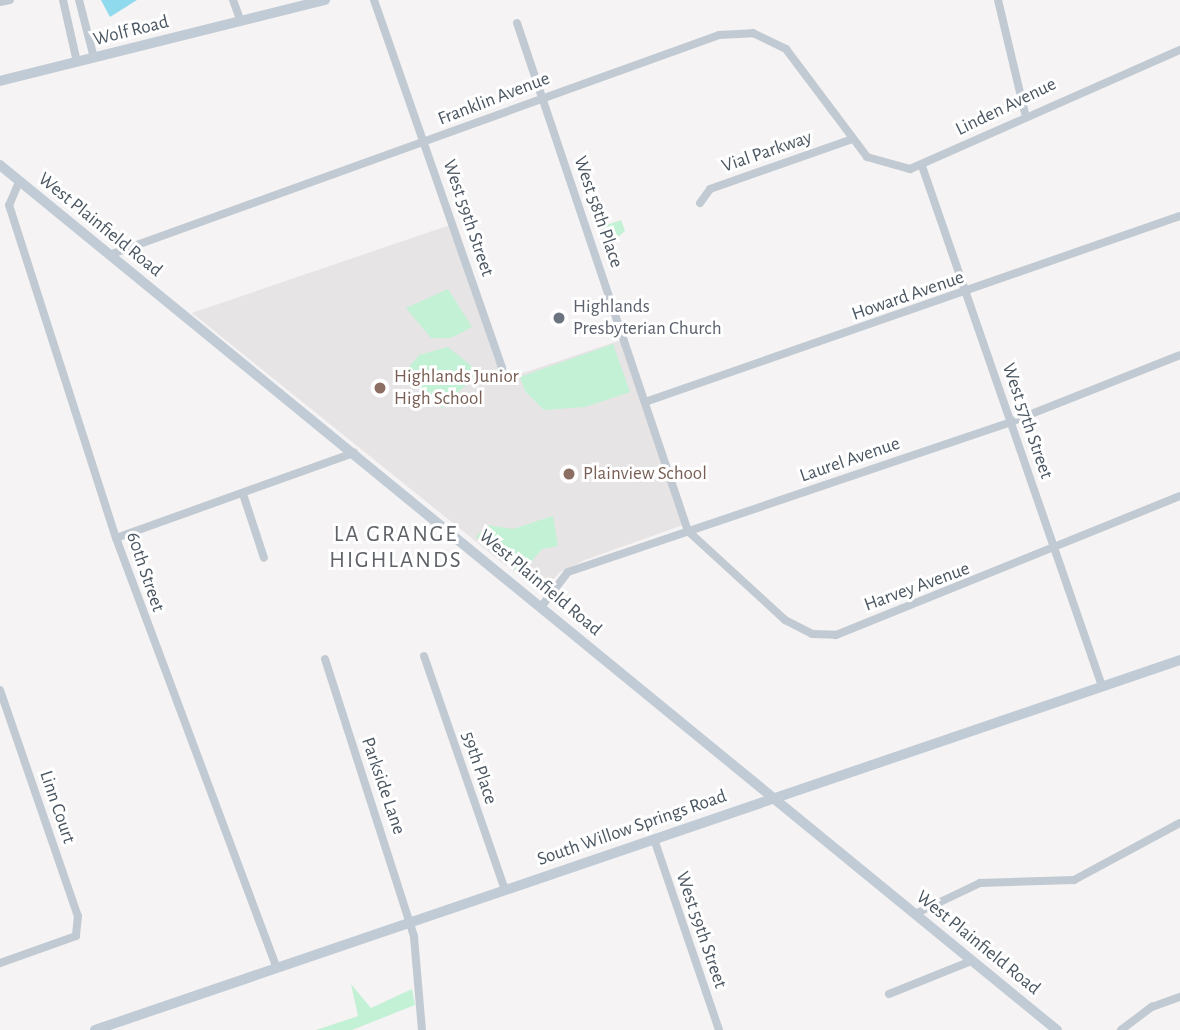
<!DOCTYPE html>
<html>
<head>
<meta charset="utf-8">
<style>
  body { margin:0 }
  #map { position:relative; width:1180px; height:1030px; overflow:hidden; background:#f5f3f3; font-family:"Alegreya Sans",sans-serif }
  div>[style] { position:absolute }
  .education>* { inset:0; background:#e6e4e5 }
  .green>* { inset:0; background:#c3f1d5 }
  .water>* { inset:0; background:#90daee }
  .street>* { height:8px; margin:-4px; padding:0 4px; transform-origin:4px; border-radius:4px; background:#c1cad2 }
  .secondary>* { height:10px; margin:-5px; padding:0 5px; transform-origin:5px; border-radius:5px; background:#c1cbd6 }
  .dots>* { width:19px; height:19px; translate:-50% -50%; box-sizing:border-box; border:4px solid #fff; border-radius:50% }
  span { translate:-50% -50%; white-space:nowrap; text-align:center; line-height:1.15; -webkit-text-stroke:6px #fff; paint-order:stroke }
  .street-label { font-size:19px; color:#4a5661 }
  .worship-label { font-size:19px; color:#5b616d }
  .left { translate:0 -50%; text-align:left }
  .education-label { font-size:19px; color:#785e54 }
  .quarter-label { font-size:23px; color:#5f6368; letter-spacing:2px }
</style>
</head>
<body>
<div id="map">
  <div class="education">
    <i style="clip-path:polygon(450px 225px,495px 360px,511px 377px,621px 340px,683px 525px,585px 560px,559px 573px,541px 594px,192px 313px)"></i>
  </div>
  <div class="green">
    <i style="clip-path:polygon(621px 220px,625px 231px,608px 246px,601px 227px)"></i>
    <i style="clip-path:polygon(448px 289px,472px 327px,451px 338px,431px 338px,406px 308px)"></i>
    <i style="clip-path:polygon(613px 344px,630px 392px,585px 407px,544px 410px,525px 391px,520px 377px)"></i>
    <i style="clip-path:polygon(448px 347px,479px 372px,442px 408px,403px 374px,419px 355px)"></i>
    <i style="clip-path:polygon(553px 516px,558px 546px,542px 549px,521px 574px,476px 537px,487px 525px,513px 529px)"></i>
    <i style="clip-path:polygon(351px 984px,371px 1008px,412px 989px,415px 1005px,352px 1030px,316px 1030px,358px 1016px)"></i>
  </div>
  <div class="water">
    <i style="clip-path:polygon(101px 0,137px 0,110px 17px)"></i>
  </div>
  <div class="street">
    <i style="left:63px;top:0;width:64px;rotate:77.3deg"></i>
    <i style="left:79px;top:0;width:60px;rotate:75.5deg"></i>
    <i style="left:233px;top:0;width:23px;rotate:70deg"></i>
    <i style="left:374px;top:0;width:390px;rotate:70.8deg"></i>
    <i style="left:998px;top:0;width:116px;rotate:76.6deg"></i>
    <i style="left:0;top:2px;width:10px;rotate:-11deg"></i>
    <i style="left:517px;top:23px;width:536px;rotate:71.4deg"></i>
    <i style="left:688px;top:531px;width:132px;rotate:42.5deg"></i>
    <i style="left:785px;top:620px;width:30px;rotate:27deg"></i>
    <i style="left:812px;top:634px;width:24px;rotate:2deg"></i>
    <i style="left:836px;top:635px;width:371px;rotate:-22deg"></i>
    <i style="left:922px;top:166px;width:550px;rotate:70.91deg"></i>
    <i style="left:19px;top:182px;width:25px;rotate:113deg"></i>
    <i style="left:9px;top:205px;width:350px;rotate:72.2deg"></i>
    <i style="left:116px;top:538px;width:459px;rotate:69.5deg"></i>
    <i style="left:700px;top:203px;width:17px;rotate:-54deg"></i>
    <i style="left:710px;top:189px;width:148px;rotate:-19.3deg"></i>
    <i style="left:109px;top:255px;width:648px;rotate:-19.83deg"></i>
    <i style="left:719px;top:35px;width:34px;rotate:-3deg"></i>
    <i style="left:753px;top:33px;width:37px;rotate:26deg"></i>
    <i style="left:786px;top:49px;width:135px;rotate:53.1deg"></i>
    <i style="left:867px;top:157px;width:45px;rotate:15.6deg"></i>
    <i style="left:910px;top:169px;width:295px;rotate:-23.8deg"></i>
    <i style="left:645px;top:402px;width:566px;rotate:-19.17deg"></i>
    <i style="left:243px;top:494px;width:67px;rotate:71.8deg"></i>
    <i style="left:116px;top:538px;width:253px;rotate:-19.7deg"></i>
    <i style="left:541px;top:607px;width:44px;rotate:-52.4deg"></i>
    <i style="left:568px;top:572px;width:468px;rotate:-18.7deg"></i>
    <i style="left:1011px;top:422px;width:182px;rotate:-21.6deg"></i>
    <i style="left:424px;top:656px;width:248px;rotate:70.9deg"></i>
    <i style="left:325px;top:659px;width:292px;rotate:72.2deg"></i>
    <i style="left:414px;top:937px;width:93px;rotate:85.1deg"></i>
    <i style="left:0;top:690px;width:239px;rotate:71deg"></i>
    <i style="left:78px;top:916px;width:20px;rotate:96deg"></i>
    <i style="left:76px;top:936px;width:81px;rotate:160.4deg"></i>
    <i style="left:654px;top:839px;width:202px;rotate:71.2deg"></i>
    <i style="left:915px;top:914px;width:72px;rotate:-25.5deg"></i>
    <i style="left:980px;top:883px;width:94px;rotate:-1.8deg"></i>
    <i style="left:1074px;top:880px;width:120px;rotate:-28.3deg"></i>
    <i style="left:889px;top:994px;width:88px;rotate:-21.9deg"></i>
    <i style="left:1121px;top:1030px;width:39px;rotate:-37deg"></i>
    <i style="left:1152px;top:1007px;width:30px;rotate:-20deg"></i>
  </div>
  <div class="secondary">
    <i style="left:0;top:81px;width:335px;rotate:-14deg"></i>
    <i style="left:0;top:165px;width:1366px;rotate:39.3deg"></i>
    <i style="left:95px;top:1030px;width:1146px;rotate:-18.83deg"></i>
  </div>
  <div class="dots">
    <i style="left:559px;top:318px;background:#6b7280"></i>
    <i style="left:380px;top:388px;background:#8d6e63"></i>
    <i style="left:569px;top:474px;background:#8d6e63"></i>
  </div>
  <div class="street-label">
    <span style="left:131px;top:31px;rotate:-14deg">Wolf Road</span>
    <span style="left:494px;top:99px;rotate:-21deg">Franklin Avenue</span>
    <span style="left:1006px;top:107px;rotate:-26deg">Linden Avenue</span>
    <span style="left:767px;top:152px;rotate:-19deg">Vial Parkway</span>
    <span style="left:598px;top:212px;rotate:71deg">West 58th Place</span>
    <span style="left:468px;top:218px;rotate:71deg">West 59th Street</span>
    <span style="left:100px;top:225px;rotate:39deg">West Plainfield Road</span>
    <span style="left:908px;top:296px;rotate:-19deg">Howard Avenue</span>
    <span style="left:1027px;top:421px;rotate:71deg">West 57th Street</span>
    <span style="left:850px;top:460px;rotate:-19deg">Laurel Avenue</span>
    <span style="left:145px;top:572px;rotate:71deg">60th Street</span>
    <span style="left:540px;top:583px;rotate:40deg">West Plainfield Road</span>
    <span style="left:917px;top:587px;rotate:-20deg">Harvey Avenue</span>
    <span style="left:479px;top:768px;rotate:71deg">59th Place</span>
    <span style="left:383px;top:786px;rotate:71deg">Parkside Lane</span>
    <span style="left:57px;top:807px;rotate:71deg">Linn Court</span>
    <span style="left:632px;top:828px;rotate:-19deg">South Willow Springs Road</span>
    <span style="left:701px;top:930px;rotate:71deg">West 59th Street</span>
    <span style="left:978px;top:943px;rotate:39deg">West Plainfield Road</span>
  </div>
  <div class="worship-label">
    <span class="left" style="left:573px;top:318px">Highlands<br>Presbyterian Church</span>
  </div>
  <div class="education-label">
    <span class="left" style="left:394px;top:388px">Highlands Junior<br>High School</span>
    <span class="left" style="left:583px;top:474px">Plainview School</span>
  </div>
  <div class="quarter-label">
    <span style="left:396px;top:548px">LA GRANGE<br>HIGHLANDS</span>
  </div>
</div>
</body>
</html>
